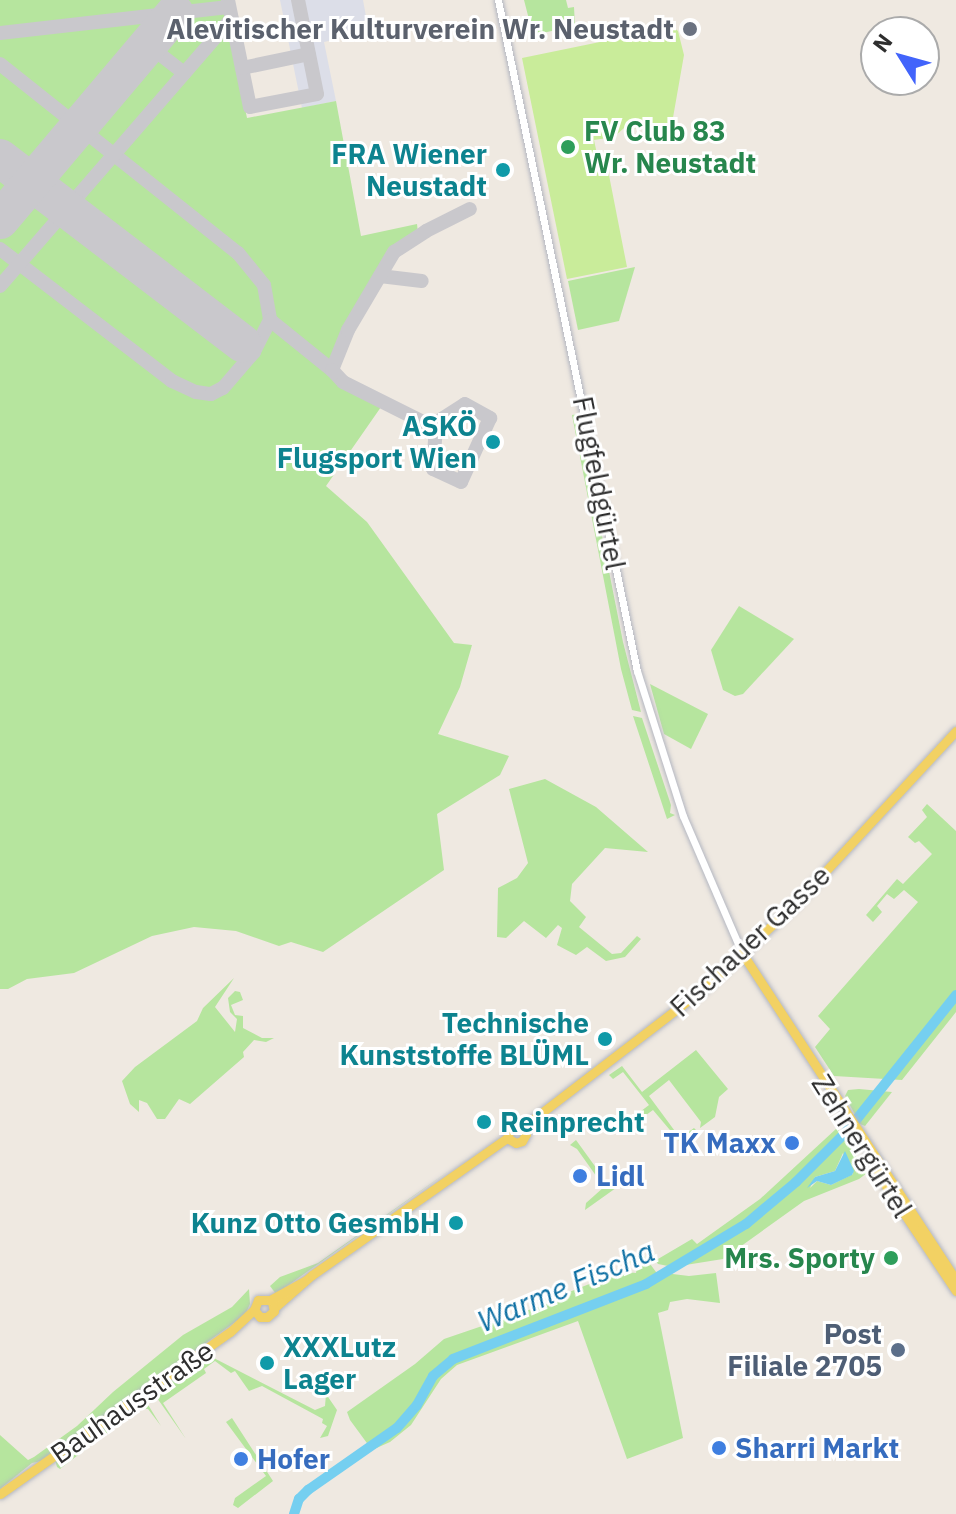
<!DOCTYPE html>
<html>
<head>
<meta charset="utf-8">
<style>
  body { margin:0 }
  #map { position:relative; width:956px; height:1514px; overflow:hidden; background:#efe9e1; font-family:"IBM Plex Sans",sans-serif }
  div>[style] { position:absolute }
  .airport>* { inset:0; background:#dcdee8 }
  .green>* { inset:0; background:#b6e59e }
  .pitch>* { inset:0; background:#c9ec9a }
  .water>* { inset:0; background:#75cff0 }
  .river>* { height:10px; margin:-5px; padding:0 5px; transform-origin:5px; border-radius:5px; background:#75cff0 }
  .taxiway>* { height:14px; margin:-7px; padding:0 7px; transform-origin:7px; border-radius:7px; background:#c9c8cc }
  .runway>* { height:38px; margin:-19px; padding:0 19px; transform-origin:19px; border-radius:19px; background:#c9c8cc }
  .roads { filter:drop-shadow(0 0 2px #b4b7c1) drop-shadow(0 0 2px #b4b7c1) }
  .minor>* { height:7px; margin:-3.5px; padding:0 3.5px; transform-origin:3.5px; border-radius:3.5px; background:#fff }
  .major>* { height:9px; margin:-4.5px; padding:0 4.5px; transform-origin:4.5px; border-radius:4.5px; background:#f2d163 }
  .dots>* { width:22px; height:22px; translate:-50% -50%; box-sizing:border-box; border:4px solid #fff; border-radius:50% }
  span { translate:-50% -50%; white-space:nowrap; text-align:center; line-height:1.15; -webkit-text-stroke:6px #fff; paint-order:stroke }
  .worship-label { font-size:28px; color:#5b616d; font-weight:700 }
  .right { translate:-100% -50%; text-align:right }
  .leisure-label { font-size:28px; color:#27864d; font-weight:700 }
  .left { translate:0 -50%; text-align:left }
  .culture-label { font-size:28px; color:#0d838f; font-weight:700 }
  .street-label { font-size:28px; color:#2e2e2e }
  .shop-label { font-size:28px; color:#366cbe; font-weight:700 }
  .service-label { font-size:28px; color:#4e5e75; font-weight:700 }
  .water-label { font-size:30px; color:#0d6fa3; font-style:italic }
  .north { position:absolute; left:860px; top:16px; width:80px; height:80px; box-sizing:border-box; background:#fff; border:2px solid #ababab; border-radius:50%; rotate:307deg; font-size:22px; font-weight:700; line-height:32px; text-align:center; color:#2e2e2e }
  .north::after { content:''; display:block; margin:auto; width:28px; height:36px; background:#4264fb; clip-path:polygon(50% 0,100% 100%,50% 72%,0 100%) }
</style>
</head>
<body>
<div id="map">
  <div class="airport">
    <i style="clip-path:polygon(280px 0,363px 0,368px 27px,358px 30px,358px 34px,324px 42px,336px 101px,302px 108px)"></i>
  </div>
  <div class="green">
    <i style="clip-path:polygon(0 0,223px 0,247px 118px,336px 101px,361px 236px,417px 224px,418px 233px,392px 250px,346px 324px,325px 371px,341px 386px,381px 407px,326px 486px,367px 522px,454px 643px,472px 645px,460px 687px,438px 734px,509px 756px,500px 775px,437px 814px,444px 870px,323px 952px,291px 942px,279px 946px,236px 931px,194px 927px,152px 936px,74px 973px,27px 979px,8px 989px,0 989px)"></i>
    <i style="clip-path:polygon(524px 0,566px 0,568px 8px,574px 7px,575px 26px,533px 35px)"></i>
    <i style="clip-path:polygon(635px 267px,619px 321px,578px 330px,568px 281px)"></i>
    <i style="clip-path:polygon(578px 414px,623px 642px,641px 712px,632px 710px,621px 669px,572px 415px)"></i>
    <i style="clip-path:polygon(739px 606px,794px 639px,743px 694px,735px 696px,723px 690px,711px 650px)"></i>
    <i style="clip-path:polygon(650px 684px,708px 714px,691px 749px,664px 734px)"></i>
    <i style="clip-path:polygon(633px 716px,642px 718px,671px 805px,670px 813px,675px 815px,667px 819px)"></i>
    <i style="clip-path:polygon(545px 779px,596px 807px,648px 852px,605px 848px,572px 884px,570px 901px,586px 917px,579px 927px,612px 954px,621px 953px,637px 936px,641px 939px,625px 957px,606px 961px,587px 947px,576px 955px,557px 945px,562px 928px,558px 925px,546px 938px,524px 921px,506px 938px,497px 937px,498px 888px,517px 878px,528px 863px,509px 789px)"></i>
    <i style="clip-path:polygon(927px 804px,956px 831px,956px 1012px,902px 1080px,834px 1076px,815px 1047px,830px 1029px,818px 1016px,918px 902px,904px 890px,894px 899px,887px 894px,877px 906px,882px 912px,873px 922px,866px 915px,897px 879px,903px 884px,932px 854px,919px 841px,915px 843px,908px 837px,927px 817px,922px 810px)"></i>
    <i style="clip-path:polygon(234px 978px,215px 1007px,235px 1032px,237px 1019px,230px 1012px,228px 998px,235px 991px,240px 992px,243px 1000px,231px 1005px,235px 1015px,243px 1016px,243px 1028px,262px 1038px,274px 1038px,266px 1042px,254px 1040px,243px 1052px,244px 1057px,190px 1104px,179px 1099px,165px 1119px,157px 1119px,147px 1103px,139px 1100px,139px 1112px,130px 1104px,122px 1081px,135px 1067px,197px 1021px,203px 1008px)"></i>
    <i style="clip-path:polygon(696px 1050px,728px 1089px,719px 1097px,715px 1117px,700px 1128px,701px 1122px,669px 1080px,649px 1096px,680px 1138px,694px 1128px,696px 1130px,680px 1142px,653px 1110px,635px 1123px,632px 1118px,649px 1105px,623px 1072px,613px 1079px,609px 1075px,622px 1066px,642px 1092px)"></i>
    <i style="clip-path:polygon(859px 1089px,892px 1092px,865px 1126px,860px 1124px,845px 1096px,848px 1090px)"></i>
    <i style="clip-path:polygon(evenodd,837px 1128px,867px 1173px,859px 1179px,804px 1201px,723px 1259px,673px 1267px,658px 1264px,644px 1246px,648px 1245px,658px 1259px,692px 1239px,697px 1244px,760px 1199px,837px 1128px,843px 1153px,853px 1174px,831px 1185px,817px 1181px,810px 1188px,815px 1177px,835px 1171px,843px 1153px)"></i>
    <i style="clip-path:polygon(576px 1140px,610px 1187px,635px 1170px,637px 1173px,585px 1210px,586px 1203px,604px 1187px,577px 1149px,570px 1145px)"></i>
    <i style="clip-path:polygon(453px 1168px,276px 1294px,270px 1286px,280px 1277px,318px 1263px)"></i>
    <i style="clip-path:polygon(642px 1253px,656px 1272px,689px 1276px,716px 1273px,720px 1303px,687px 1299px,670px 1302px,668px 1310px,658px 1313px,683px 1438px,627px 1459px,578px 1321px,457px 1365px,441px 1379px,411px 1425px,390px 1442px,372px 1450px,350px 1420px,347px 1412px,415px 1364px,444px 1339px,555px 1301px,554px 1298px,602px 1279px,603px 1269px,636px 1273px,637px 1267px,629px 1262px)"></i>
    <i style="clip-path:polygon(249px 1289px,250px 1304px,245px 1315px,41px 1461px,32px 1463px,0 1489px,0 1435px,28px 1460px,34px 1457px,77px 1426px,113px 1392px,183px 1335px,232px 1307px)"></i>
    <i style="clip-path:polygon(206px 1354px,315px 1410px,325px 1406px,326px 1394px,337px 1410px,328px 1436px,320px 1438px,327px 1426px,322px 1423px,323px 1419px,262px 1386px,249px 1391px,235px 1371px,231px 1373px,215px 1361px,204px 1369px,206px 1373px,163px 1403px,186px 1439px,157px 1398px,156px 1392px)"></i>
    <i style="clip-path:polygon(139px 1402px,147px 1403px,161px 1426px,148px 1409px,139px 1408px,60px 1469px,57px 1467px,55px 1460px)"></i>
    <i style="clip-path:polygon(232px 1418px,273px 1481px,238px 1508px,233px 1505px,235px 1498px,266px 1476px,226px 1422px)"></i>
  </div>
  <div class="pitch">
    <i style="clip-path:polygon(673px 27px,678px 31px,684px 55px,671px 129px,624px 128px,614px 137px,594px 140px,597px 154px,591px 156px,594px 167px,607px 165px,627px 267px,567px 279px,522px 58px)"></i>
  </div>
  <div class="water">
    <i style="clip-path:polygon(845px 1151px,854px 1171px,852px 1175px,831px 1185px,817px 1181px,807px 1188px,815px 1177px,835px 1171px)"></i>
  </div>
  <div class="river">
    <i style="left:294px;top:1514px;width:16px;rotate:-72deg"></i>
    <i style="left:299px;top:1499px;width:13px;rotate:-45deg"></i>
    <i style="left:308px;top:1490px;width:108px;rotate:-34.9deg"></i>
    <i style="left:397px;top:1428px;width:30px;rotate:-49deg"></i>
    <i style="left:417px;top:1405px;width:33px;rotate:-61deg"></i>
    <i style="left:433px;top:1376px;width:26px;rotate:-40deg"></i>
    <i style="left:453px;top:1359px;width:207px;rotate:-21.2deg"></i>
    <i style="left:646px;top:1284px;width:117px;rotate:-31deg"></i>
    <i style="left:746px;top:1224px;width:65px;rotate:-40deg"></i>
    <i style="left:796px;top:1182px;width:74px;rotate:-45deg"></i>
    <i style="left:848px;top:1130px;width:173px;rotate:-51.3deg"></i>
  </div>
  <div class="taxiway">
    <i style="left:228px;top:0;width:109px;rotate:78.4deg"></i>
    <i style="left:250px;top:107px;width:68px;rotate:-11deg"></i>
    <i style="left:317px;top:94px;width:96px;rotate:-101.4deg"></i>
    <i style="left:0;top:33px;width:230px;rotate:-6.5deg"></i>
    <i style="left:148px;top:45px;width:46px;rotate:37.9deg"></i>
    <i style="left:0;top:64px;width:304px;rotate:38.5deg"></i>
    <i style="left:238px;top:253px;width:41px;rotate:50.9deg"></i>
    <i style="left:264px;top:285px;width:36px;rotate:80deg"></i>
    <i style="left:270px;top:320px;width:36px;rotate:117deg"></i>
    <i style="left:242px;top:68px;width:68px;rotate:-11.8deg"></i>
    <i style="left:0;top:249px;width:217px;rotate:37.5deg"></i>
    <i style="left:172px;top:381px;width:26px;rotate:25deg"></i>
    <i style="left:196px;top:392px;width:15px;rotate:8deg"></i>
    <i style="left:211px;top:394px;width:13px;rotate:-27deg"></i>
    <i style="left:223px;top:388px;width:48px;rotate:-49.3deg"></i>
    <i style="left:254px;top:352px;width:15px;rotate:-143deg"></i>
    <i style="left:380px;top:276px;width:42px;rotate:6.8deg"></i>
    <i style="left:0;top:286px;width:354px;rotate:-49.1deg"></i>
    <i style="left:270px;top:320px;width:80px;rotate:38.9deg"></i>
    <i style="left:332px;top:370px;width:43px;rotate:-68.2deg"></i>
    <i style="left:348px;top:330px;width:91px;rotate:-59.5deg"></i>
    <i style="left:394px;top:252px;width:38px;rotate:-33deg"></i>
    <i style="left:426px;top:231px;width:49px;rotate:-26.6deg"></i>
    <i style="left:332px;top:370px;width:16px;rotate:47deg"></i>
    <i style="left:343px;top:382px;width:98px;rotate:26.6deg"></i>
    <i style="left:431px;top:426px;width:40px;rotate:-32.9deg"></i>
    <i style="left:465px;top:404px;width:29px;rotate:29deg"></i>
    <i style="left:490px;top:418px;width:70px;rotate:114.4deg"></i>
    <i style="left:461px;top:482px;width:31px;rotate:-155deg"></i>
    <i style="left:433px;top:469px;width:32px;rotate:-86deg"></i>
    <i style="left:435px;top:437px;width:12px;rotate:-110deg"></i>
  </div>
  <div class="runway">
    <i style="left:0;top:158px;width:305px;rotate:37.4deg"></i>
    <i style="left:0;top:220px;width:271px;rotate:-49.8deg"></i>
  </div>
  <div class="roads">
    <div class="minor">
      <i style="left:498px;top:0;width:685px;rotate:78.3deg"></i>
      <i style="left:637px;top:671px;width:152px;rotate:72.4deg"></i>
      <i style="left:683px;top:816px;width:149px;rotate:66.7deg"></i>
    </div>
    <div class="major">
      <i style="left:742px;top:953px;width:391px;rotate:56.8deg"></i>
      <i style="left:523px;top:1127px;width:227px;rotate:-37.5deg"></i>
      <i style="left:703px;top:989px;width:127px;rotate:-42.8deg"></i>
      <i style="left:796px;top:903px;width:235px;rotate:-47.1deg"></i>
      <i style="left:507px;top:1138px;width:10px;rotate:29deg"></i>
      <i style="left:516px;top:1143px;width:6px;rotate:-18deg"></i>
      <i style="left:522px;top:1141px;width:8px;rotate:-60deg"></i>
      <i style="left:526px;top:1134px;width:8px;rotate:-113deg"></i>
      <i style="left:869px;top:1154px;width:38px;rotate:62deg"></i>
      <i style="left:887px;top:1188px;width:124px;rotate:56.2deg"></i>
      <i style="left:274px;top:1308px;width:50px;rotate:-41deg"></i>
      <i style="left:312px;top:1275px;width:238px;rotate:-35.1deg"></i>
      <i style="left:507px;top:1138px;width:14px;rotate:-69deg"></i>
      <i style="left:512px;top:1125px;width:11px;rotate:10deg"></i>
      <i style="left:254px;top:1310px;width:9px;rotate:49deg"></i>
      <i style="left:260px;top:1317px;width:7px"></i>
      <i style="left:267px;top:1317px;width:9px;rotate:-41deg"></i>
      <i style="left:274px;top:1311px;width:9px;rotate:-103deg"></i>
      <i style="left:0;top:1494px;width:281px;rotate:-35.2deg"></i>
      <i style="left:230px;top:1332px;width:33px;rotate:-43deg"></i>
      <i style="left:254px;top:1310px;width:11px;rotate:-68deg"></i>
      <i style="left:258px;top:1300px;width:12px"></i>
      <i style="left:270px;top:1300px;width:39px;rotate:-29deg"></i>
    </div>
  </div>
  <div class="dots">
    <i style="left:690px;top:29px;background:#6b7280"></i>
    <i style="left:568px;top:147px;background:#2e9e5b"></i>
    <i style="left:503px;top:170px;background:#0f9aa8"></i>
    <i style="left:493px;top:442px;background:#0f9aa8"></i>
    <i style="left:605px;top:1039px;background:#0f9aa8"></i>
    <i style="left:484px;top:1122px;background:#0f9aa8"></i>
    <i style="left:792px;top:1143px;background:#3f7fe0"></i>
    <i style="left:580px;top:1176px;background:#3f7fe0"></i>
    <i style="left:456px;top:1223px;background:#0f9aa8"></i>
    <i style="left:891px;top:1258px;background:#2e9e5b"></i>
    <i style="left:898px;top:1350px;background:#5c6f8a"></i>
    <i style="left:267px;top:1363px;background:#0f9aa8"></i>
    <i style="left:719px;top:1448px;background:#3f7fe0"></i>
    <i style="left:241px;top:1459px;background:#3f7fe0"></i>
  </div>
  <div class="worship-label">
    <span class="right" style="left:674px;top:29px">Alevitischer Kulturverein Wr. Neustadt</span>
  </div>
  <div class="leisure-label">
    <span class="left" style="left:584px;top:147px">FV Club 83<br>Wr. Neustadt</span>
    <span class="right" style="left:875px;top:1258px">Mrs. Sporty</span>
  </div>
  <div class="culture-label">
    <span class="right" style="left:487px;top:170px">FRA Wiener<br>Neustadt</span>
    <span class="right" style="left:477px;top:442px">ASKÖ<br>Flugsport Wien</span>
    <span class="right" style="left:589px;top:1039px">Technische<br>Kunststoffe BLÜML</span>
    <span class="left" style="left:500px;top:1122px">Reinprecht</span>
    <span class="right" style="left:440px;top:1223px">Kunz Otto GesmbH</span>
    <span class="left" style="left:283px;top:1363px">XXXLutz<br>Lager</span>
  </div>
  <div class="street-label">
    <span style="left:599px;top:483px;rotate:79deg">Flugfeldgürtel</span>
    <span style="left:750px;top:941px;rotate:-43deg">Fischauer Gasse</span>
    <span style="left:862px;top:1146px;rotate:58deg">Zehnergürtel</span>
    <span style="left:132px;top:1402px;rotate:-35deg">Bauhausstraße</span>
  </div>
  <div class="shop-label">
    <span class="right" style="left:776px;top:1143px">TK Maxx</span>
    <span class="left" style="left:596px;top:1176px">Lidl</span>
    <span class="left" style="left:735px;top:1448px">Sharri Markt</span>
    <span class="left" style="left:257px;top:1459px">Hofer</span>
  </div>
  <div class="service-label">
    <span class="right" style="left:882px;top:1350px">Post<br>Filiale 2705</span>
  </div>
  <div class="water-label">
    <span style="left:566px;top:1286px;rotate:-23deg">Warme Fischa</span>
  </div>
  <div class="north">N</div>
</div>
</body>
</html>
